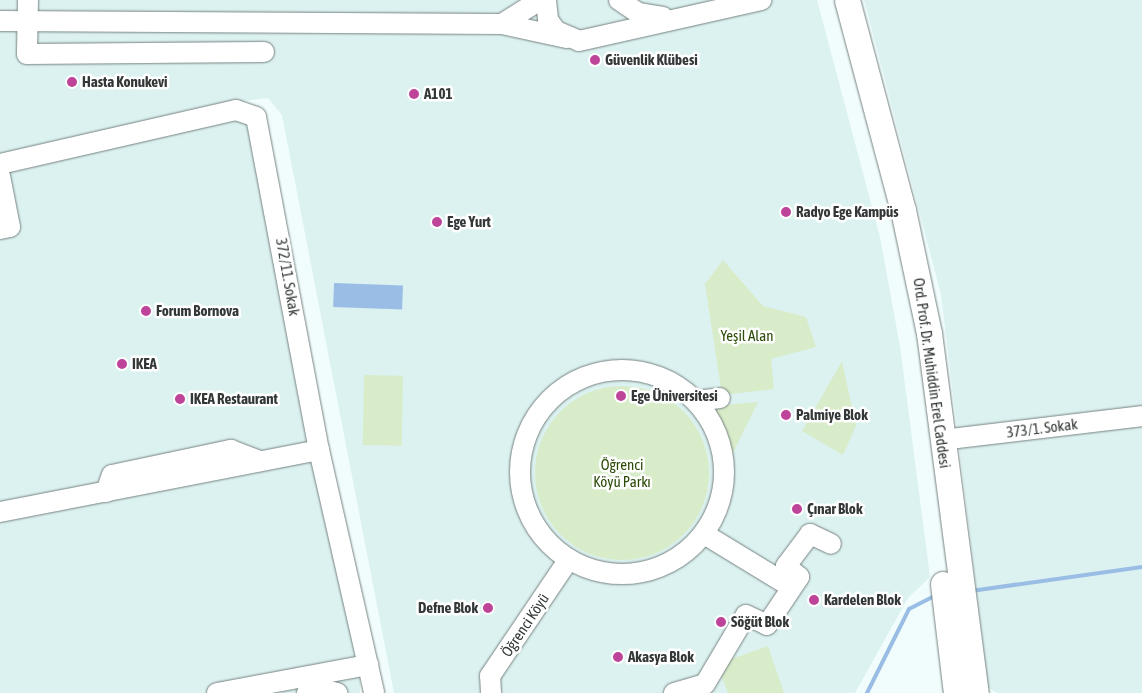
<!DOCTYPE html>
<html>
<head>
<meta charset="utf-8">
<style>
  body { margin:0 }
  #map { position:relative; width:1142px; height:693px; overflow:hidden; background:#f1fdfc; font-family:"Asap Condensed",sans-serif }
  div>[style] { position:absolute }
  .built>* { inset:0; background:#dcf2f1 }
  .green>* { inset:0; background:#d8ecc9; transform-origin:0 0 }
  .round { border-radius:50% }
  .water>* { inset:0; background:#99bde4; transform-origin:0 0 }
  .stream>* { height:4px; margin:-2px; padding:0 2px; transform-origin:2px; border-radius:2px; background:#99bde4 }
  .roads { filter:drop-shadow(0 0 1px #768281) drop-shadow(0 0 1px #768281) }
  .minor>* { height:20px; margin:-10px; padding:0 10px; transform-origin:10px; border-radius:10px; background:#fff }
  .minor>.ring { margin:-10px; padding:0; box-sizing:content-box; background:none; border:20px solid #fff; border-radius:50% }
  .major>* { height:25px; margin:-12.5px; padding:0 12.5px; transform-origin:12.5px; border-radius:12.5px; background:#fff }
  .dots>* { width:14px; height:14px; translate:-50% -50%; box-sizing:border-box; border:2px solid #fff; border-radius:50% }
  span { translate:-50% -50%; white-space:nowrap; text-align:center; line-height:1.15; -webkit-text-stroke:5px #fff; paint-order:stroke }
  .poi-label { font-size:15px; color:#333737; font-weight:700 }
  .left { translate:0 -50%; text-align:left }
  .right { translate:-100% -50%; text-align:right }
  .street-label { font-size:15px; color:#333737 }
  .park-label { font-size:15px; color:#2c4b07 }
</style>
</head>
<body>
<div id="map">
  <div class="built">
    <i style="clip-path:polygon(0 0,817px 0,880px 237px,900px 346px,930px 577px,908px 598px,855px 693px,394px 693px,282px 115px,268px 98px,243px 101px,0 155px)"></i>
    <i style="clip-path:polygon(864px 0,1142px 0,1142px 693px,997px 693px,988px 687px,941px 295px)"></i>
    <i style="clip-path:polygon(247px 117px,360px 657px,360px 693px,0 693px,0 172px)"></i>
  </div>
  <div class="green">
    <i style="clip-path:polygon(723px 260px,763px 306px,806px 317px,816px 347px,771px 359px,774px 389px,722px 395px,705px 284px)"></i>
    <i style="clip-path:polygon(842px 361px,856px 426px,843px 455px,802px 431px)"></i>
    <i style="left:364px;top:375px;width:39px;height:70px;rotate:1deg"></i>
    <i class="round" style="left:535px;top:386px;width:174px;height:174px"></i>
    <i style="clip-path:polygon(758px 402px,733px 453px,711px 406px)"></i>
    <i style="clip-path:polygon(768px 646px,784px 693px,728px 693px,717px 664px)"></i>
  </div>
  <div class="water">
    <i style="left:334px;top:283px;width:69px;height:24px;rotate:2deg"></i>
  </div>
  <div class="stream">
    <i style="left:971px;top:591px;width:173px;rotate:-8deg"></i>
    <i style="left:867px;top:693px;width:94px;rotate:-63.4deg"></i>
    <i style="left:909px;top:609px;width:28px;rotate:-27deg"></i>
  </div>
  <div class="roads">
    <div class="minor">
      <i style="left:28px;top:0;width:54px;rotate:91.1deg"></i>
      <i style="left:27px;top:54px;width:237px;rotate:-0.5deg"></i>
      <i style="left:546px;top:0;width:20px;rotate:84deg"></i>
      <i style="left:548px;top:20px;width:14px;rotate:54deg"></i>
      <i style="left:556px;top:31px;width:25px;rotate:23deg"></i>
      <i style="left:579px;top:41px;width:187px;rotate:-12.7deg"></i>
      <i style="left:619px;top:0;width:23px;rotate:34deg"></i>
      <i style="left:638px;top:13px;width:25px;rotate:9deg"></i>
      <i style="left:0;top:21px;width:502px;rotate:0.34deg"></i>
      <i style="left:502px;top:24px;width:66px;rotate:12.3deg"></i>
      <i style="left:502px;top:24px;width:45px;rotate:-32.3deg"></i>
      <i style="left:0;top:164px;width:242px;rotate:-12.9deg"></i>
      <i style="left:236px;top:110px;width:21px;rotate:19deg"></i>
      <i style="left:256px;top:117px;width:339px;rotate:79.3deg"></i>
      <i style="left:319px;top:450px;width:249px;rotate:77.2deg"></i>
      <i style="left:0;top:176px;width:52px;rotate:78.9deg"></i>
      <i style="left:10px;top:227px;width:10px;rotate:169deg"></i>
      <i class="ring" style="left:520px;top:370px;width:184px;height:184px"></i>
      <i style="left:696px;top:401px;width:24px;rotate:-7deg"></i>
      <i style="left:942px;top:440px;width:201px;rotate:-6.8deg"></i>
      <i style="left:106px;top:492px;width:18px;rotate:-71deg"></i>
      <i style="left:112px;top:475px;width:122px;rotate:-11.9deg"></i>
      <i style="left:231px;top:450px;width:31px;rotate:21deg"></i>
      <i style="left:0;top:512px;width:325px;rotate:-11deg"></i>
      <i style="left:704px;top:534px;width:102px;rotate:31.3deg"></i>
      <i style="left:217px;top:693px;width:154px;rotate:-10.5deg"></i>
      <i style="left:307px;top:693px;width:16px;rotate:-15deg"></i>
      <i style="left:322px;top:689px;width:16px;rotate:15deg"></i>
      <i style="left:491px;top:693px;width:17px;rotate:-93deg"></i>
      <i style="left:490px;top:676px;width:141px;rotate:-56deg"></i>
      <i style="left:674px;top:693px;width:32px;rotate:-16deg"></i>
      <i style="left:705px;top:684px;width:80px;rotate:-59.3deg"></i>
      <i style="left:746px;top:615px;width:23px;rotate:25deg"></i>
      <i style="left:767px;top:625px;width:58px;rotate:-56.3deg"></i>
      <i style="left:799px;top:577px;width:17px;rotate:-140deg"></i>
      <i style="left:786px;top:566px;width:40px;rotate:-53deg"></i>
      <i style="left:810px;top:534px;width:23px;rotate:25deg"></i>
    </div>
    <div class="major">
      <i style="left:847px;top:0;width:217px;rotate:75.1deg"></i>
      <i style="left:903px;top:210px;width:126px;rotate:78.1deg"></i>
      <i style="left:929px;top:333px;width:363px;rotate:82.6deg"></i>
      <i style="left:943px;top:584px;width:110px;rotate:83.2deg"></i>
    </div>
  </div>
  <div class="dots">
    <i style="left:595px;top:60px;background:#bd4499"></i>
    <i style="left:72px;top:82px;background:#bd4499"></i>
    <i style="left:414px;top:94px;background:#bd4499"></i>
    <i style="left:786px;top:212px;background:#bd4499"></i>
    <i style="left:437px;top:222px;background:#bd4499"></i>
    <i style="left:146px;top:311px;background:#bd4499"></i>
    <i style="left:122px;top:364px;background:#bd4499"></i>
    <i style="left:621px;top:396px;background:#bd4499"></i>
    <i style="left:180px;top:399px;background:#bd4499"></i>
    <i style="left:786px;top:415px;background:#bd4499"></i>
    <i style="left:797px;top:509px;background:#bd4499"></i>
    <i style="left:814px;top:600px;background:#bd4499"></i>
    <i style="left:488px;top:608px;background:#bd4499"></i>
    <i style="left:721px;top:622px;background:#bd4499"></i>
    <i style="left:618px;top:657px;background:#bd4499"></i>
  </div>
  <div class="poi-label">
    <span class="left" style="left:605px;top:60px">Güvenlik Klübesi</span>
    <span class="left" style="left:82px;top:82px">Hasta Konukevi</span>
    <span class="left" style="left:424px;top:94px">A101</span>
    <span class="left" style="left:796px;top:212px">Radyo Ege Kampüs</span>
    <span class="left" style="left:447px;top:222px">Ege Yurt</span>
    <span class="left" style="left:156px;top:311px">Forum Bornova</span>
    <span class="left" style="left:132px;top:364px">IKEA</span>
    <span class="left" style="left:631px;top:396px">Ege Üniversitesi</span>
    <span class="left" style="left:190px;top:399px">IKEA Restaurant</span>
    <span class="left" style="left:796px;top:415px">Palmiye Blok</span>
    <span class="left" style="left:807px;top:509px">Çınar Blok</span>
    <span class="left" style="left:824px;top:600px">Kardelen Blok</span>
    <span class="right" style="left:478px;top:608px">Defne Blok</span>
    <span class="left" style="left:731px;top:622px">Söğüt Blok</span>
    <span class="left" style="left:628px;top:657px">Akasya Blok</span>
  </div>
  <div class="street-label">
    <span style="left:288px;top:277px;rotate:80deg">372/11. Sokak</span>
    <span style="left:932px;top:373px;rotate:82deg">Ord. Prof. Dr. Muhiddin Erel Caddesi</span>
    <span style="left:1042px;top:428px;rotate:-7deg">373/1. Sokak</span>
    <span style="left:525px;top:625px;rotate:-56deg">Öğrenci Köyü</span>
  </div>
  <div class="park-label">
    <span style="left:747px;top:336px">Yeşil Alan</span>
    <span style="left:622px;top:473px">Öğrenci<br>Köyü Parkı</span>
  </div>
</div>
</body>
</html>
